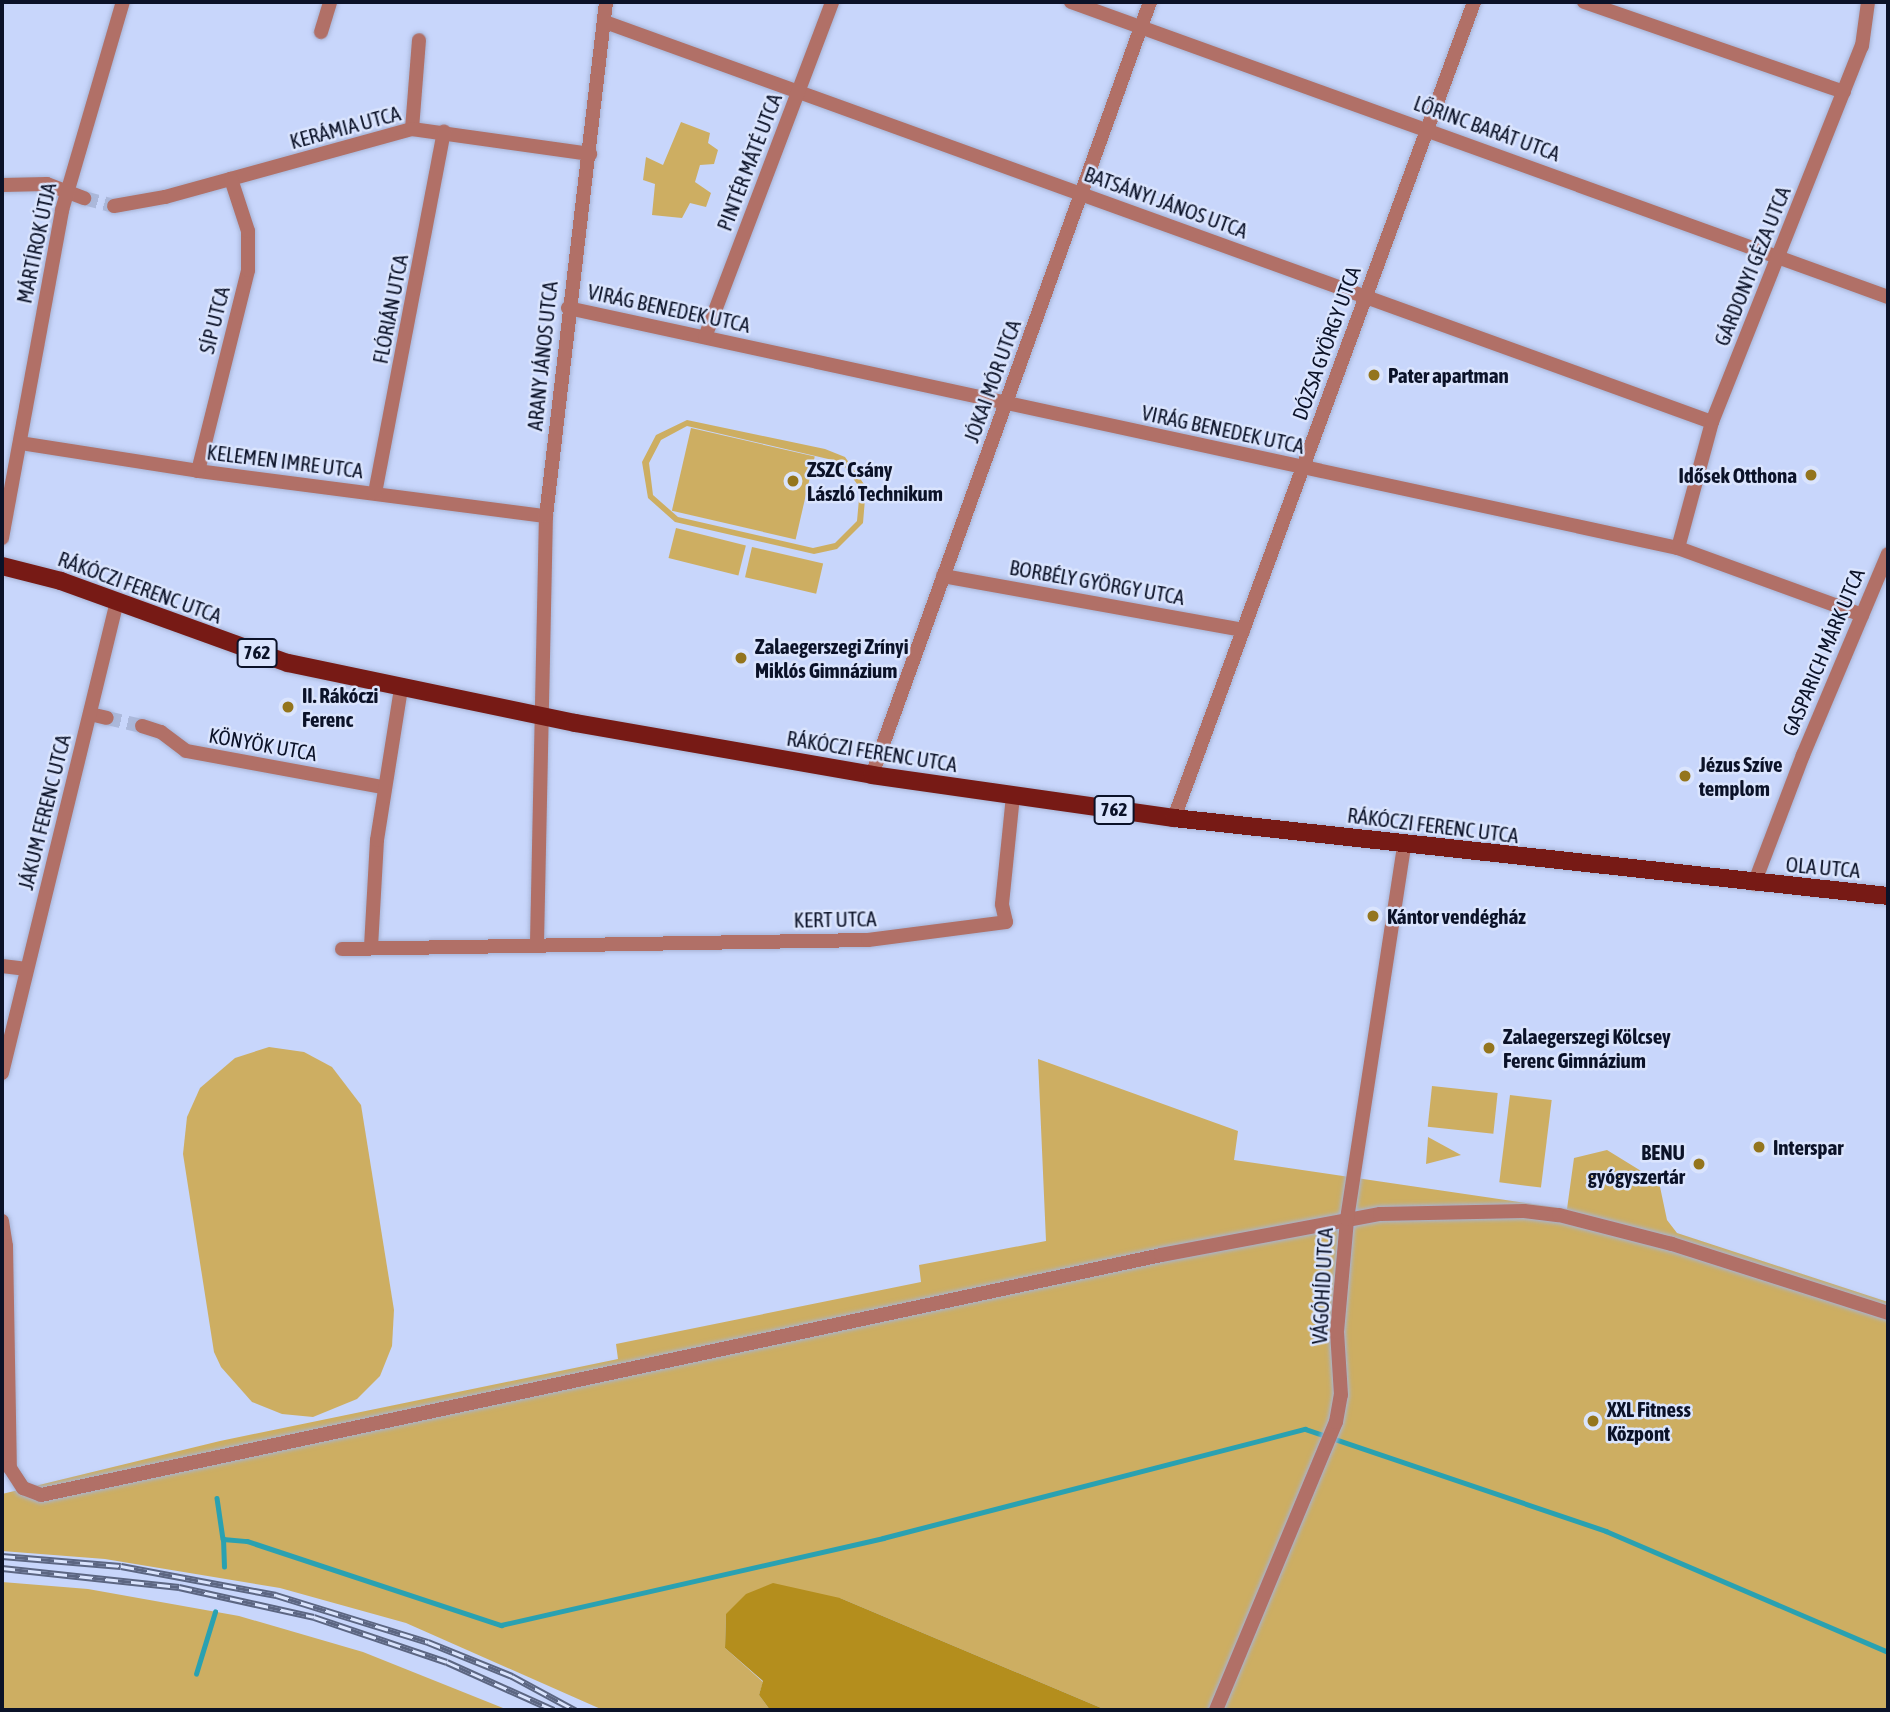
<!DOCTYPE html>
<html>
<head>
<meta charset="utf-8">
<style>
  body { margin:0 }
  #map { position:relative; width:1890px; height:1712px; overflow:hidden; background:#c8d6fb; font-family:"Asap Condensed",sans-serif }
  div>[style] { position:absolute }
  .green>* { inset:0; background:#cdae62; transform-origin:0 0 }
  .forest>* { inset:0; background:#b48e1d }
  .stream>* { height:4.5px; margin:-2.25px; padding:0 2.25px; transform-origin:2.25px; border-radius:2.25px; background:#2aa1b1 }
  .minor-tunnel>* { height:14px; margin-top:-7px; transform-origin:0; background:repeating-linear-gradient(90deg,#acb9db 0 14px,transparent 0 21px) }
  .roads { filter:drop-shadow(0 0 2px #a6b3d5) drop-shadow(0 0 2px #a6b3d5) }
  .minor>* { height:14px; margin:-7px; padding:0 7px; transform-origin:7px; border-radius:7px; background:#b17067 }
  .major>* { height:18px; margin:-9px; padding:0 9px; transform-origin:9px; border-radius:9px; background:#771a15 }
  .rail>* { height:7px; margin-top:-3.5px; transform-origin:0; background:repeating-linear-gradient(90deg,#dae4fd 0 13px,#5c6682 0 26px); box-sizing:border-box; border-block:2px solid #5c6682 }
  .dots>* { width:19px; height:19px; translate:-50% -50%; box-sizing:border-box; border:4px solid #dae4fd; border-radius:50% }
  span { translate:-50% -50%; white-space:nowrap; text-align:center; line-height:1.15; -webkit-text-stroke:5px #dae4fd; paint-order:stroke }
  .shield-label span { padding:2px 5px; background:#dae4fd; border:2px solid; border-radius:5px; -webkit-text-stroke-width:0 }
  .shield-label { font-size:19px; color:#0b1228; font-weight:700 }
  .street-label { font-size:21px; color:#0b1228 }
  .poi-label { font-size:21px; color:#0b1228; font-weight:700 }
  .left { translate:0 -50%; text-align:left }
  .right { translate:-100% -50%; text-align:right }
  .frame { position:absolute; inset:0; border:4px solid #0b1228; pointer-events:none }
</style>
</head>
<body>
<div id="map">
  <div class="green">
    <i style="clip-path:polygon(681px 122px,710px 133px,708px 143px,718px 150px,714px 164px,700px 165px,695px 182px,711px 193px,706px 207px,690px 203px,682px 218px,652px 215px,655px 184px,643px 180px,646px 157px,663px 165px)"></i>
    <i style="clip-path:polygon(evenodd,687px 420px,825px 449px,845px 457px,866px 487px,863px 523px,837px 549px,814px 554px,675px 522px,648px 498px,642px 462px,656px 435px,687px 420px,687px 426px,841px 462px,860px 488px,857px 521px,835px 543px,813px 548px,678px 517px,653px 495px,649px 463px,661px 440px,687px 426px)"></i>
    <i style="left:691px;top:428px;width:127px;height:85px;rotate:13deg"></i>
    <i style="left:676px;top:528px;width:72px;height:31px;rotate:14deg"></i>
    <i style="left:752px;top:547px;width:73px;height:31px;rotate:13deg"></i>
    <i style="clip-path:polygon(269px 1047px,304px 1052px,332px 1067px,361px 1105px,394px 1310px,392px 1346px,380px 1376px,357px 1399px,313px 1417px,282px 1414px,252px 1402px,221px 1367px,214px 1352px,183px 1154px,187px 1117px,200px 1088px,235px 1058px)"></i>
    <i style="clip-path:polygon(1038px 1059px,1238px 1131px,1234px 1160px,1567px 1209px,1574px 1158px,1607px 1150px,1659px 1182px,1667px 1220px,1677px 1233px,1888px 1302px,1888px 1710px,1106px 1710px,840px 1598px,726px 1614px,725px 1648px,763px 1682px,759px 1695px,770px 1710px,603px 1710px,406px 1623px,280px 1588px,105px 1559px,2px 1551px,2px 1494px,220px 1441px,618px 1359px,616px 1344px,921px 1282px,919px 1265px,1046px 1241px)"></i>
    <i style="left:1432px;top:1086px;width:66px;height:41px;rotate:6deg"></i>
    <i style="left:1510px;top:1095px;width:42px;height:88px;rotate:7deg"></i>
    <i style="clip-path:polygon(1428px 1137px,1461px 1155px,1426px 1164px)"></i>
    <i style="clip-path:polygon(2px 1582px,88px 1589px,239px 1616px,363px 1652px,508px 1710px,2px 1710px)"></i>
  </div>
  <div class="forest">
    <i style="clip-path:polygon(773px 1583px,840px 1598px,1106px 1710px,770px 1710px,759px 1695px,763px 1681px,725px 1648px,726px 1614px,746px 1594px)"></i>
  </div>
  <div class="stream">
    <i style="left:217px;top:1498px;width:41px;rotate:81.7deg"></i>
    <i style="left:224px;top:1567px;width:28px;rotate:-92deg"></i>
    <i style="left:223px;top:1539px;width:24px;rotate:5deg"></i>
    <i style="left:247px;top:1541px;width:268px;rotate:18.3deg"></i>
    <i style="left:501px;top:1625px;width:392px;rotate:-12.8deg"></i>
    <i style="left:883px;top:1538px;width:436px;rotate:-14.5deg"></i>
    <i style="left:1305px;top:1429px;width:318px;rotate:18.7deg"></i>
    <i style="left:1606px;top:1531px;width:307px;rotate:23.2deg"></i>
    <i style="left:196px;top:1674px;width:65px;rotate:-73deg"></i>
  </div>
  <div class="minor-tunnel">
    <i style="left:84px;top:198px;width:31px;rotate:15deg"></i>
    <i style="left:107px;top:718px;width:36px;rotate:13deg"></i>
  </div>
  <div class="roads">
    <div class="minor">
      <i style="left:1071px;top:2px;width:869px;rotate:19.85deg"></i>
      <i style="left:1584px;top:2px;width:275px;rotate:19.1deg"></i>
      <i style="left:605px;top:22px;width:1177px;rotate:19.87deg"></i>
      <i style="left:321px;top:32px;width:31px;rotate:-73deg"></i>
      <i style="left:412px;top:129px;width:89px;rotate:-85.5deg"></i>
      <i style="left:2px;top:185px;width:45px;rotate:-1.3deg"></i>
      <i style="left:47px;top:184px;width:40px;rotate:21deg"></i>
      <i style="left:114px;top:206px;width:52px;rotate:-10deg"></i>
      <i style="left:165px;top:197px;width:256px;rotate:-15.4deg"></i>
      <i style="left:412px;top:129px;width:180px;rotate:8deg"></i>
      <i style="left:568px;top:308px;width:1136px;rotate:12.2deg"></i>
      <i style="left:1678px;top:548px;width:196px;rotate:20deg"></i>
      <i style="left:705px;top:337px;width:358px;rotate:-69.2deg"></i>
      <i style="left:20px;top:443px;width:180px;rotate:8.9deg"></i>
      <i style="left:198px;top:471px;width:351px;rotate:7.4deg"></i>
      <i style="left:198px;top:471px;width:207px;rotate:-76deg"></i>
      <i style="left:248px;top:270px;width:39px;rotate:-90deg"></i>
      <i style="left:248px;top:231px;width:55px;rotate:-108.1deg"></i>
      <i style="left:375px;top:493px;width:368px;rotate:-79.2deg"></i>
      <i style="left:2px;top:538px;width:333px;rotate:-79.6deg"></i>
      <i style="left:62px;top:210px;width:217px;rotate:-73.7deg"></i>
      <i style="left:1678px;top:548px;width:131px;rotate:-74.9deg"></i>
      <i style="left:1712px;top:422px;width:405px;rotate:-68.3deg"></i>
      <i style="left:1862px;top:46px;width:44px;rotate:-82.2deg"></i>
      <i style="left:943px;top:576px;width:305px;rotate:10.2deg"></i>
      <i style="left:90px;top:714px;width:17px;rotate:13deg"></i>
      <i style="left:142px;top:726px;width:20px;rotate:18deg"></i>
      <i style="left:161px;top:732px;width:31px;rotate:37deg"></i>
      <i style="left:186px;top:751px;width:200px;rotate:10.4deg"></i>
      <i style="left:872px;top:775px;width:821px;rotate:-70.22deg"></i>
      <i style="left:1174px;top:818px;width:869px;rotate:-69.81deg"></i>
      <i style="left:1754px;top:884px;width:138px;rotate:-69.2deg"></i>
      <i style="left:1803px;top:755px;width:218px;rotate:-67.1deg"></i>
      <i style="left:537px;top:943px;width:427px;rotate:-88.8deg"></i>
      <i style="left:546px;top:516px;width:517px;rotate:-83.34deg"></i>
      <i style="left:371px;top:947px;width:107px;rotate:-86.8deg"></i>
      <i style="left:377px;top:840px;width:153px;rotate:-81deg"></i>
      <i style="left:342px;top:949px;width:526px;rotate:-0.98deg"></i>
      <i style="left:868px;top:940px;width:139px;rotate:-7.4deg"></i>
      <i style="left:1006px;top:922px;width:18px;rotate:-103deg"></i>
      <i style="left:1002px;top:904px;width:109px;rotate:-84.2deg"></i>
      <i style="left:2px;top:966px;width:25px;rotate:7deg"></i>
      <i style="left:2px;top:1073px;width:485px;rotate:-76.3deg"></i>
      <i style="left:2px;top:1221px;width:25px;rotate:81deg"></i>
      <i style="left:6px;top:1246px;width:222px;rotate:89deg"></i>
      <i style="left:10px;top:1468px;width:24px;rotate:57deg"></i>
      <i style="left:23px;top:1488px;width:19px;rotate:21deg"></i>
      <i style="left:41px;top:1495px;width:1145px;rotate:-12.09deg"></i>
      <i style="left:1161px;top:1255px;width:223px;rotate:-10.6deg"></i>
      <i style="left:1380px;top:1214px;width:144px;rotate:-1.2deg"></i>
      <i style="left:1524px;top:1211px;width:35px;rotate:7deg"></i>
      <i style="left:1559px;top:1215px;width:117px;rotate:14.4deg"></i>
      <i style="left:1672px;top:1244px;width:227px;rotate:17.7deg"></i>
      <i style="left:1216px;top:1710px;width:312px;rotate:-67.4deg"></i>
      <i style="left:1336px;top:1422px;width:27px;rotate:-80deg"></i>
      <i style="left:1341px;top:1395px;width:63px;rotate:-93.6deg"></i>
      <i style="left:1337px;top:1332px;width:113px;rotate:-84.9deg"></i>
      <i style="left:1347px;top:1219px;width:378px;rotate:-81.3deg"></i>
    </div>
    <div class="major">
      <i style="left:2px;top:566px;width:61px;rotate:14.3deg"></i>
      <i style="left:61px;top:581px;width:241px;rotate:19.9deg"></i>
      <i style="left:288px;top:663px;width:293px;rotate:11.8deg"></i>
      <i style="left:575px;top:723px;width:302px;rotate:9.9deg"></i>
      <i style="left:872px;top:775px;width:305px;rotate:8.1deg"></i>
      <i style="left:1174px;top:818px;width:718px;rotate:6.23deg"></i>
    </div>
  </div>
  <div class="rail">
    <i style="left:2px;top:1556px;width:119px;rotate:4.8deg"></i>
    <i style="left:121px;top:1566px;width:158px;rotate:10.6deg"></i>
    <i style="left:276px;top:1595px;width:159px;rotate:17.2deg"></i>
    <i style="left:428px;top:1642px;width:91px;rotate:22deg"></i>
    <i style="left:512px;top:1676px;width:72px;rotate:28.4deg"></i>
    <i style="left:2px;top:1568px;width:178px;rotate:6.1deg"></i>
    <i style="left:179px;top:1587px;width:138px;rotate:12.5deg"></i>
    <i style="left:314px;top:1617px;width:140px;rotate:18.7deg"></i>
    <i style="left:447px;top:1662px;width:117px;rotate:24.2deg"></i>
  </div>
  <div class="dots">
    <i style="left:1374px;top:375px;background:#94751d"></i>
    <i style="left:1811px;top:475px;background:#94751d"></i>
    <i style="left:793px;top:481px;background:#94751d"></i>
    <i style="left:741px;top:658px;background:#94751d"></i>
    <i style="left:288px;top:707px;background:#94751d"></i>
    <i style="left:1685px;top:776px;background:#94751d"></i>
    <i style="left:1373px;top:916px;background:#94751d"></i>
    <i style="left:1489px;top:1048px;background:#94751d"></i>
    <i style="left:1759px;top:1147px;background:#94751d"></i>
    <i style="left:1699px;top:1164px;background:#94751d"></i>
    <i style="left:1593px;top:1421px;background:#94751d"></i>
  </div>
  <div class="shield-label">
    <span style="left:257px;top:653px">762</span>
    <span style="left:1114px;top:810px">762</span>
  </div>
  <div class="street-label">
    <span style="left:345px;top:127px;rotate:-15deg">KERÁMIA UTCA</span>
    <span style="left:1487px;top:128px;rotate:20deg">LŐRINC BARÁT UTCA</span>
    <span style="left:749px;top:162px;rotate:-69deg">PINTÉR MÁTÉ UTCA</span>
    <span style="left:1166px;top:202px;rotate:20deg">BATSÁNYI JÁNOS UTCA</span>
    <span style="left:36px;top:243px;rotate:-78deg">MÁRTÍROK ÚTJA</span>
    <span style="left:1752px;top:266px;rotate:-68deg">GÁRDONYI GÉZA UTCA</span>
    <span style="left:669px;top:308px;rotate:12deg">VIRÁG BENEDEK UTCA</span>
    <span style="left:390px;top:309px;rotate:-79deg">FLÓRIÁN UTCA</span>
    <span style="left:214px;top:320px;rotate:-76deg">SÍP UTCA</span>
    <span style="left:1326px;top:343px;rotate:-70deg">DÓZSA GYÖRGY UTCA</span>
    <span style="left:542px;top:356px;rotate:-84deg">ARANY JÁNOS UTCA</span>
    <span style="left:992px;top:381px;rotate:-70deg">JÓKAI MÓR UTCA</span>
    <span style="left:1223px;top:429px;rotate:12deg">VIRÁG BENEDEK UTCA</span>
    <span style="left:285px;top:461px;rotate:7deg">KELEMEN IMRE UTCA</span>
    <span style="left:1097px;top:582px;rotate:10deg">BORBÉLY GYÖRGY UTCA</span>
    <span style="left:140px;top:587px;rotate:20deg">RÁKÓCZI FERENC UTCA</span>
    <span style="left:1823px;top:652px;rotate:-67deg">GASPARICH MÁRK UTCA</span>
    <span style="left:263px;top:744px;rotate:10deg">KÖNYÖK UTCA</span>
    <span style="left:872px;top:751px;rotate:9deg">RÁKÓCZI FERENC UTCA</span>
    <span style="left:44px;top:812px;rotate:-76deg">JÁKUM FERENC UTCA</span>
    <span style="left:1433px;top:825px;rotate:7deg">RÁKÓCZI FERENC UTCA</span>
    <span style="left:1823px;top:867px;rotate:5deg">OLA UTCA</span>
    <span style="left:835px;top:919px;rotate:-1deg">KERT UTCA</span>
    <span style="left:1322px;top:1286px;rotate:-87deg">VÁGÓHÍD UTCA</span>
  </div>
  <div class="poi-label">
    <span class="left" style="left:1388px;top:375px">Pater apartman</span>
    <span class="left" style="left:807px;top:481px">ZSZC Csány<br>László Technikum</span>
    <span class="right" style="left:1797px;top:475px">Idősek Otthona</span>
    <span class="left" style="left:755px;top:658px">Zalaegerszegi Zrínyi<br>Miklós Gimnázium</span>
    <span class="left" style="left:302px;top:707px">II. Rákóczi<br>Ferenc</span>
    <span class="left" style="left:1699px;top:776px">Jézus Szíve<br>templom</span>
    <span class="left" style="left:1387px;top:916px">Kántor vendégház</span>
    <span class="left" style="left:1503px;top:1048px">Zalaegerszegi Kölcsey<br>Ferenc Gimnázium</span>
    <span class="left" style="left:1773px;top:1147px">Interspar</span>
    <span class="right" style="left:1685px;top:1164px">BENU<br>gyógyszertár</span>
    <span class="left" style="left:1607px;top:1421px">XXL Fitness<br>Központ</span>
  </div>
  <div class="frame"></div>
</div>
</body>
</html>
